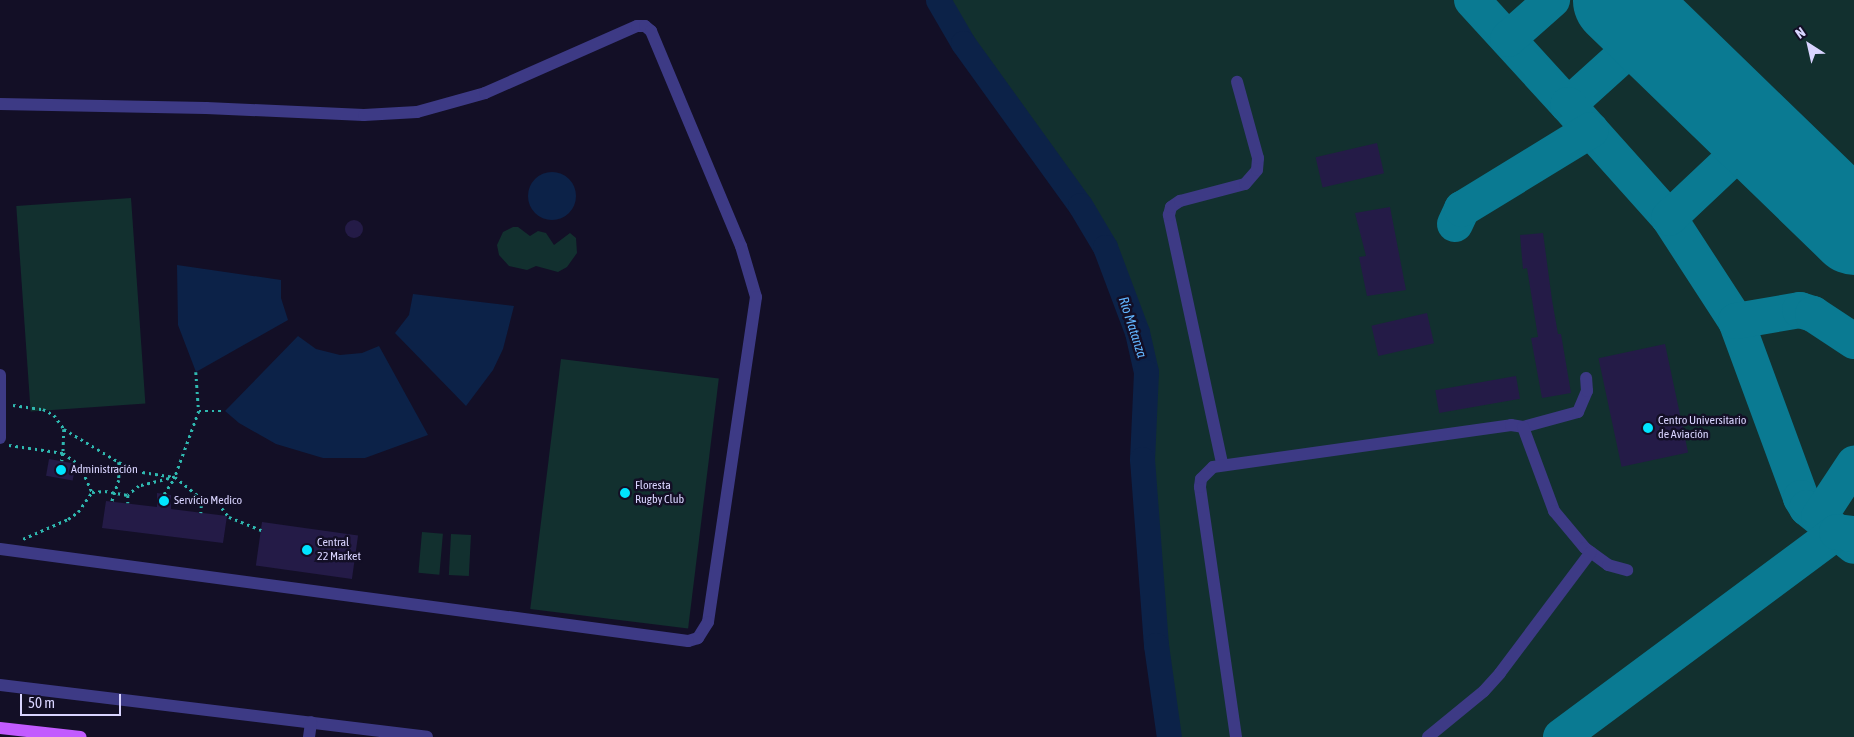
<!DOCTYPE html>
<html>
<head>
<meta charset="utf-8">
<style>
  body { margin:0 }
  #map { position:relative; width:1854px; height:737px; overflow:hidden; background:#130f26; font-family:"Asap Condensed",sans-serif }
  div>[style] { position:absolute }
  .green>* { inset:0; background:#12302f; transform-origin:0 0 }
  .water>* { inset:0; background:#0c2248 }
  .round { border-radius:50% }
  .river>* { height:25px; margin:-12.5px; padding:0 12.5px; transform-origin:12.5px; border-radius:12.5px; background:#0c2248 }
  .taxiway>* { height:36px; margin:-18px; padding:0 18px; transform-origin:18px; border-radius:18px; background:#0a7a92 }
  .runway>* { height:91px; margin:-45.5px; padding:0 45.5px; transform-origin:45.5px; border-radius:45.5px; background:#0a7a92 }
  .building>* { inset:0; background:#241b47; transform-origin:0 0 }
  .path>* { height:2.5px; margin-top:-1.25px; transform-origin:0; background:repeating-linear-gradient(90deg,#2fb8b0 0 2.5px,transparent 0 6.5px) }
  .minor>* { height:12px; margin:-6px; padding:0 6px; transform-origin:6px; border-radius:6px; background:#3d3a85 }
  .major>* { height:12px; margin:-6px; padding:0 6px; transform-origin:6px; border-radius:6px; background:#c25bff }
  .dots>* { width:14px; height:14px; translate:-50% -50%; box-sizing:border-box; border:2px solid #130f26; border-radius:50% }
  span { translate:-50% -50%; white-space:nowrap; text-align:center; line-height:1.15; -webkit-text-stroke:5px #130f26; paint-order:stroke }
  .poi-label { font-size:12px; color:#d9d4ff }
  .left { translate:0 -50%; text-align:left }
  .water-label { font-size:14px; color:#62b6ff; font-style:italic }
  .north { position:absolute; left:1784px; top:20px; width:50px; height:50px; -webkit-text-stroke:4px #130f26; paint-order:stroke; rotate:325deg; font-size:14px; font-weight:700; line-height:20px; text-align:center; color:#d9d4ff }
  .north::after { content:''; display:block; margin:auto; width:18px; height:22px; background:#d9d4ff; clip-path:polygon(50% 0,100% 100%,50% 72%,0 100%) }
  .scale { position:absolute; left:20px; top:694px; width:101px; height:22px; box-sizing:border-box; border:2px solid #d9d4ff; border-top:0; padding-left:6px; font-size:15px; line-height:18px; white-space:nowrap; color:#d9d4ff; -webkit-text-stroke:4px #130f26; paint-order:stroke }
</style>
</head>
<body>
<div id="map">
  <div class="green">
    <i style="clip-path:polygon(938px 0,1854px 0,1854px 737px,1169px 737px,1156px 645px,1142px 459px,1146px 372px,1137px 332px,1105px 247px,1080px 205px,963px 43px)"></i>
    <i style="left:131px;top:198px;width:206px;height:115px;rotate:86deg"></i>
    <i style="clip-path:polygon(513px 227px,518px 227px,530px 236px,538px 231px,546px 233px,554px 245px,570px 233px,576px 238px,577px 253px,567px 267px,558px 272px,536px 266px,527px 270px,509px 266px,499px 255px,497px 245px,503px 232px)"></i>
    <i style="left:561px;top:359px;width:159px;height:252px;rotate:7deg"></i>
    <i style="left:422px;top:532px;width:21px;height:41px;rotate:5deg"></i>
    <i style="left:451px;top:534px;width:20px;height:41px;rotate:3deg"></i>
  </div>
  <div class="water">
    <i class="round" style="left:528px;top:172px;width:48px;height:48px"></i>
    <i style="clip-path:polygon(177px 265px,281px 280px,281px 298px,288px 320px,196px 372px,178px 325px)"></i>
    <i style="clip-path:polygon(413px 294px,514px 306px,503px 349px,493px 370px,466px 406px,395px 333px,409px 315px)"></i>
    <i style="clip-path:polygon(298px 336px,316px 349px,340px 355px,362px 353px,379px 346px,428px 435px,365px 458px,323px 458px,276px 444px,239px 423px,225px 411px)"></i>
  </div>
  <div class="river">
    <i style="left:938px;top:0;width:50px;rotate:59.8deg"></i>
    <i style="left:963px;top:43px;width:200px;rotate:54.2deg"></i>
    <i style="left:1080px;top:205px;width:49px;rotate:59.2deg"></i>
    <i style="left:1105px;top:247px;width:91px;rotate:69.4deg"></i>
    <i style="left:1137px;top:332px;width:41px;rotate:77.3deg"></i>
    <i style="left:1146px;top:372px;width:87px;rotate:92.6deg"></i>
    <i style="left:1142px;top:459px;width:187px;rotate:85.7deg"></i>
    <i style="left:1156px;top:645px;width:93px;rotate:82deg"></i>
  </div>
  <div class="taxiway">
    <i style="left:1472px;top:0;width:142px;rotate:47.6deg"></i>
    <i style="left:1568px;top:105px;width:110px;rotate:-42.1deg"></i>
    <i style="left:1508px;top:39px;width:59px;rotate:-41.6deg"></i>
    <i style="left:1568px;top:105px;width:152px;rotate:48.2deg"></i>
    <i style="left:1669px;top:218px;width:123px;rotate:57deg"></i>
    <i style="left:1736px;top:321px;width:189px;rotate:69.8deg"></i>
    <i style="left:1801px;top:498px;width:12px;rotate:59deg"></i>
    <i style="left:1807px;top:508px;width:60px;rotate:39deg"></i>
    <i style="left:1669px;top:218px;width:121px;rotate:-43.3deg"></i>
    <i style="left:1455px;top:224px;width:17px;rotate:-65deg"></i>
    <i style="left:1462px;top:209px;width:151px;rotate:-31.5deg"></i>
    <i style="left:1736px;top:321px;width:65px;rotate:-9.8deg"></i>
    <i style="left:1800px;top:310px;width:14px;rotate:17deg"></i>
    <i style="left:1813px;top:314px;width:49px;rotate:33.4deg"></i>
    <i style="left:1819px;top:517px;width:64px;rotate:-56.6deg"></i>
    <i style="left:1561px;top:737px;width:344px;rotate:-36.6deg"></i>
    <i style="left:1837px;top:532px;width:17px;rotate:7deg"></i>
  </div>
  <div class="runway">
    <i style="left:1618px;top:0;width:329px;rotate:44.1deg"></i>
  </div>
  <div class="building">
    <i style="left:1377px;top:143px;width:31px;height:63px;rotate:77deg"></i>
    <i style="clip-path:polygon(1390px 207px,1406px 290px,1367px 296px,1359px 257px,1366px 256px,1355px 213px)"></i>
    <i class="round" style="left:345px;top:220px;width:18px;height:18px"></i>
    <i style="clip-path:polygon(1543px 233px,1552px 300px,1558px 334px,1561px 334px,1571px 393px,1542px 398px,1531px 338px,1538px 337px,1527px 268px,1523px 269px,1520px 235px)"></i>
    <i style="left:1427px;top:313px;width:31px;height:57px;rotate:77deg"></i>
    <i style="left:1665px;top:344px;width:111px;height:68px;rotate:78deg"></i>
    <i style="left:1516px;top:376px;width:23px;height:82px;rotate:80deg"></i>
    <i style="left:49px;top:459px;width:27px;height:17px;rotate:10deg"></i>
    <i style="clip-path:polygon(157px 493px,171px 495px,171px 509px,227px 516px,223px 543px,102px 528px,106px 501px,157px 507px)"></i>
    <i style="left:262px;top:522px;width:97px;height:44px;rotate:8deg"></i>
  </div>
  <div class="path">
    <i style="left:196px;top:372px;width:39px;rotate:86deg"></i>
    <i style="left:199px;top:411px;width:26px"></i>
    <i style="left:13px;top:405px;width:30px;rotate:8deg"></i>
    <i style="left:43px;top:409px;width:13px;rotate:29deg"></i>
    <i style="left:54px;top:415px;width:17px;rotate:54deg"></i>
    <i style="left:64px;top:429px;width:64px;rotate:31deg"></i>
    <i style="left:119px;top:462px;width:18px;rotate:90deg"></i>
    <i style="left:119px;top:480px;width:23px;rotate:108deg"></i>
    <i style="left:199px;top:411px;width:70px;rotate:110deg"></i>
    <i style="left:175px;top:477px;width:35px;rotate:39deg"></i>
    <i style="left:202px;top:499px;width:14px;rotate:94deg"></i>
    <i style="left:64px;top:429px;width:24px;rotate:92deg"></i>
    <i style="left:63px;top:453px;width:21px;rotate:35deg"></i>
    <i style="left:80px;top:465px;width:30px;rotate:66deg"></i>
    <i style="left:92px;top:492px;width:13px;rotate:-4deg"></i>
    <i style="left:105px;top:491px;width:23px;rotate:10deg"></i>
    <i style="left:9px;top:445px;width:55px;rotate:8.4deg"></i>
    <i style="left:63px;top:453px;width:8px;rotate:97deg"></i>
    <i style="left:119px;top:462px;width:19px;rotate:28deg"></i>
    <i style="left:136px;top:471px;width:39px;rotate:9deg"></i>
    <i style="left:175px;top:477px;width:37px;rotate:166deg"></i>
    <i style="left:139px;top:486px;width:14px;rotate:141deg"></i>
    <i style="left:128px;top:495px;width:8px;rotate:90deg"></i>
    <i style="left:164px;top:494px;width:20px;rotate:-57deg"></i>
    <i style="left:202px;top:499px;width:16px;rotate:14deg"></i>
    <i style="left:218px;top:503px;width:18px;rotate:52deg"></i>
    <i style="left:229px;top:517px;width:35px;rotate:22deg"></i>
    <i style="left:23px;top:539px;width:49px;rotate:-24deg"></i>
    <i style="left:68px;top:519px;width:12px;rotate:-35deg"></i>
    <i style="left:78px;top:512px;width:24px;rotate:-55deg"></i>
  </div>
  <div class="minor">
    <i style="left:0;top:104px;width:206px;rotate:1.1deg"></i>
    <i style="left:206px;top:108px;width:158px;rotate:2.5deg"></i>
    <i style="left:364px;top:115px;width:53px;rotate:-3.2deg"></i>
    <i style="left:417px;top:112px;width:71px;rotate:-15.6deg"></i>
    <i style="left:485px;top:93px;width:166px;rotate:-23.8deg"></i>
    <i style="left:637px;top:26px;width:8px"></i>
    <i style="left:645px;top:26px;width:8px;rotate:40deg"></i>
    <i style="left:651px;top:31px;width:233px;rotate:67.3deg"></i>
    <i style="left:741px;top:246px;width:53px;rotate:73.6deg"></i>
    <i style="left:756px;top:297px;width:329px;rotate:98.4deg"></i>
    <i style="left:708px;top:622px;width:19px;rotate:122deg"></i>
    <i style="left:698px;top:638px;width:10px;rotate:163deg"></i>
    <i style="left:688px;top:641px;width:694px;rotate:-172.38deg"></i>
    <i style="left:0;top:375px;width:63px;rotate:90deg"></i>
    <i style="left:1523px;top:427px;width:57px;rotate:-15.3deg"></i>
    <i style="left:1578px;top:412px;width:23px;rotate:-67deg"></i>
    <i style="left:1587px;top:391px;width:13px;rotate:-94deg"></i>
    <i style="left:1222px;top:463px;width:254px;rotate:-102.1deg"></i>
    <i style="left:1169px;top:215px;width:8px;rotate:-76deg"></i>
    <i style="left:1171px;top:207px;width:11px;rotate:-34deg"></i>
    <i style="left:1180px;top:201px;width:67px;rotate:-14.7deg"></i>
    <i style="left:1245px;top:184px;width:18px;rotate:-49deg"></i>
    <i style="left:1257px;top:170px;width:12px;rotate:-85deg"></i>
    <i style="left:1258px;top:158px;width:79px;rotate:-105.4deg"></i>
    <i style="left:0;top:685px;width:430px;rotate:6.9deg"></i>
    <i style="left:309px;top:737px;width:15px;rotate:-82deg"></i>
    <i style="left:1236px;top:737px;width:253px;rotate:-98.2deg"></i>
    <i style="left:1200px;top:487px;width:8px;rotate:-83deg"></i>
    <i style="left:1201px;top:479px;width:17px;rotate:-45deg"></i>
    <i style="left:1213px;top:467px;width:301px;rotate:-8deg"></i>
    <i style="left:1511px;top:425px;width:12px;rotate:9deg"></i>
    <i style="left:1523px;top:427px;width:90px;rotate:69.7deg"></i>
    <i style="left:1554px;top:511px;width:48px;rotate:50deg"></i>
    <i style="left:1585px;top:548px;width:29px;rotate:36deg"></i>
    <i style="left:1608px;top:565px;width:20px;rotate:15deg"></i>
    <i style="left:1428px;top:737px;width:72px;rotate:-39.4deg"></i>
    <i style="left:1484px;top:691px;width:24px;rotate:-48deg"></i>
    <i style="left:1500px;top:673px;width:151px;rotate:-53.1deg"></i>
  </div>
  <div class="major">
    <i style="left:0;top:728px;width:81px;rotate:6.3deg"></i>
  </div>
  <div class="dots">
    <i style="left:1648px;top:428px;background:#00e5ff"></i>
    <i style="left:61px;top:470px;background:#00e5ff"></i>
    <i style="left:625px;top:493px;background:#00e5ff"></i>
    <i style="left:164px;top:501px;background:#00e5ff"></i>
    <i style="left:307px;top:550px;background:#00e5ff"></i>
  </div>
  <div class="poi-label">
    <span class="left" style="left:1658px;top:428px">Centro Universitario<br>de Aviación</span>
    <span class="left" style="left:71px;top:470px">Administración</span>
    <span class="left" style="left:635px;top:493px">Floresta<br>Rugby Club</span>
    <span class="left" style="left:174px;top:501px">Servicio Medico</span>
    <span class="left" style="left:317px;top:550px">Central<br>22 Market</span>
  </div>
  <div class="water-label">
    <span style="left:1133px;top:327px;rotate:72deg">Río Matanza</span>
  </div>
  <div class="north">N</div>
  <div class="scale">50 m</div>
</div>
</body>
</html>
